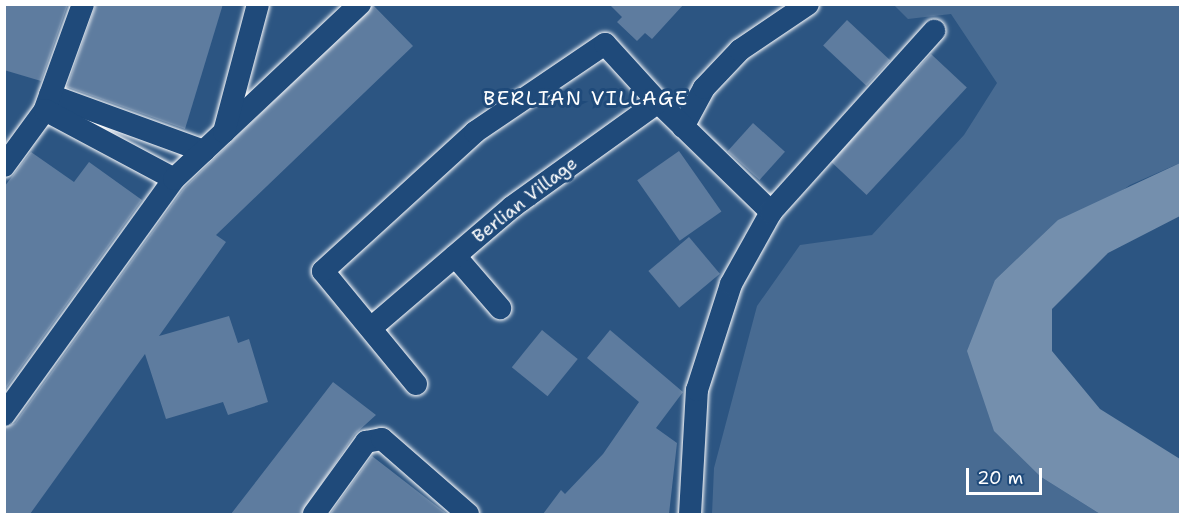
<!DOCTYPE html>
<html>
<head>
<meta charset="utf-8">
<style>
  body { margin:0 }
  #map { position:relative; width:1185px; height:519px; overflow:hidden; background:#2c5582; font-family:"Shantell Sans",sans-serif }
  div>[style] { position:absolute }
  .green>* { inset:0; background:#486b92 }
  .water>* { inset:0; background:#748fad }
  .building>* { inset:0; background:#5e7c9f; transform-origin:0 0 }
  .roads { filter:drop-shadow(0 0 2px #fff) drop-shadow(0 0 2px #fff) }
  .street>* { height:22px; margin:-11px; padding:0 11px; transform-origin:11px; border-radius:11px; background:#1f4a7a }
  span { translate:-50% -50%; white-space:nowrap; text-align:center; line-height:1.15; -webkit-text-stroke:6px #1f4a7a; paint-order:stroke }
  .street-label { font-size:18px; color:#fff }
  .neighbourhood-label { font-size:20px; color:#fff; letter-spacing:1.5px }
  .frame { position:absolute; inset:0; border:6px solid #fff; pointer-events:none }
  .scale { position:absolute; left:966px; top:468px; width:76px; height:27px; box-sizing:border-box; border:3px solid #fff; border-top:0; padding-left:8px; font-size:18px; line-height:21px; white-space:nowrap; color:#fff; -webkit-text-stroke:4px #1f4a7a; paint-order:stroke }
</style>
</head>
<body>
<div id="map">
  <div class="green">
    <i style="clip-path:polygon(894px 5px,1180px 5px,1180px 163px,1130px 185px,995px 280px,1041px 477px,1100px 514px,712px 514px,714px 468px,757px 306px,800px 245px,872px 235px,964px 135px,997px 83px,951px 14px,908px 19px)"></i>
  </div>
  <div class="water">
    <i style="clip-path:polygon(1180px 163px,1180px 216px,1108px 253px,1052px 309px,1052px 351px,1100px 409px,1180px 459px,1180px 514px,1100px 514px,1041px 477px,994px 431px,967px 351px,995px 280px,1058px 220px)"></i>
  </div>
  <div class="building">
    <i style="clip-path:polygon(4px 4px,68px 4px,41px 81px,4px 70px)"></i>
    <i style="clip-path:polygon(96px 4px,223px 4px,185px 129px,67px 87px)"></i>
    <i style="clip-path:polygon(609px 4px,684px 4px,652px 39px,645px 33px,637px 41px,617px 22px,622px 17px)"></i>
    <i style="clip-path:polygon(373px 5px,413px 46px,216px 235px,226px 242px,159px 336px,229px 316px,238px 343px,249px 339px,268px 402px,228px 415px,223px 402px,166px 419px,145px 354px,30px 514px,4px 514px,4px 428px,15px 423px,184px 188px)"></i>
    <i style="left:847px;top:20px;width:59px;height:35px;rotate:43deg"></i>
    <i style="left:931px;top:54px;width:49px;height:147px;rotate:43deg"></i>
    <i style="left:753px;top:123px;width:43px;height:38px;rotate:42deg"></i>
    <i style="left:679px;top:151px;width:74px;height:51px;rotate:55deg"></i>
    <i style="clip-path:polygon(31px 152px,74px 182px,89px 162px,142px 200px,4px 391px,4px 187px)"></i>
    <i style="left:689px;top:237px;width:48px;height:53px;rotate:50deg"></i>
    <i style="left:542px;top:330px;width:46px;height:48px;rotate:39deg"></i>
    <i style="clip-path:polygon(610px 330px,683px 392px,656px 428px,677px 443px,669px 514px,543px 514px,561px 490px,565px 494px,603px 454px,639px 402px,587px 358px)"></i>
    <i style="clip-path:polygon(333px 382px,376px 415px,355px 434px,301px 514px,231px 514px)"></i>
    <i style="clip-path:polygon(372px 456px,421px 494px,447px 514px,330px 514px)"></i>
  </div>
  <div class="roads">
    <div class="street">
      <i style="left:50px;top:95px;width:164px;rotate:20deg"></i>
      <i style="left:45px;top:109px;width:112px;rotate:-70.1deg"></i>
      <i style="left:683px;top:127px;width:44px;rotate:-61.7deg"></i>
      <i style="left:704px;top:88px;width:52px;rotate:-46.5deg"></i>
      <i style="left:740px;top:50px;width:82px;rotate:-34.1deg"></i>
      <i style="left:224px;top:132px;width:187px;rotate:-43.3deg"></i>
      <i style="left:4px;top:166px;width:69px;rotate:-53.8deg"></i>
      <i style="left:45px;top:110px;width:146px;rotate:28.1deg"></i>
      <i style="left:174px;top:179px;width:291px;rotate:125.8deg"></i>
      <i style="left:174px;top:179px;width:69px;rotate:-43.2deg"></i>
      <i style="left:224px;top:132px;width:132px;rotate:-75.1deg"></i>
      <i style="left:455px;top:256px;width:69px;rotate:49.1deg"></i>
      <i style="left:371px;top:328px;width:186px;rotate:-40.6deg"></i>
      <i style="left:512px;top:207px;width:180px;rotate:-35.7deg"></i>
      <i style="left:658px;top:102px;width:158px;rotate:44.2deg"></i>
      <i style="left:416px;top:384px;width:146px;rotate:-129.5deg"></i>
      <i style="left:323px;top:271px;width:206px;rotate:-42.4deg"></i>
      <i style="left:475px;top:132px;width:157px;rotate:-34.1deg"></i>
      <i style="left:605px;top:44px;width:79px;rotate:47.6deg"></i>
      <i style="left:314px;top:514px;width:89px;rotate:-54.2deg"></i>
      <i style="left:366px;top:442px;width:16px;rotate:-11deg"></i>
      <i style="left:382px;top:439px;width:114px;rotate:41.1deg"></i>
      <i style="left:690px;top:514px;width:124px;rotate:-86.8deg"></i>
      <i style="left:697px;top:390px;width:111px;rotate:-72.2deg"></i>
      <i style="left:731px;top:284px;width:82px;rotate:-60.9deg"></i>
      <i style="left:771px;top:212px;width:244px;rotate:-48deg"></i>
    </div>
  </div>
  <div class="street-label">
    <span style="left:525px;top:200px;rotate:-38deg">Berlian Village</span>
  </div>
  <div class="neighbourhood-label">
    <span style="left:586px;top:98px">BERLIAN VILLAGE</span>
  </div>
  <div class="frame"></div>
  <div class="scale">20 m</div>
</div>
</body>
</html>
